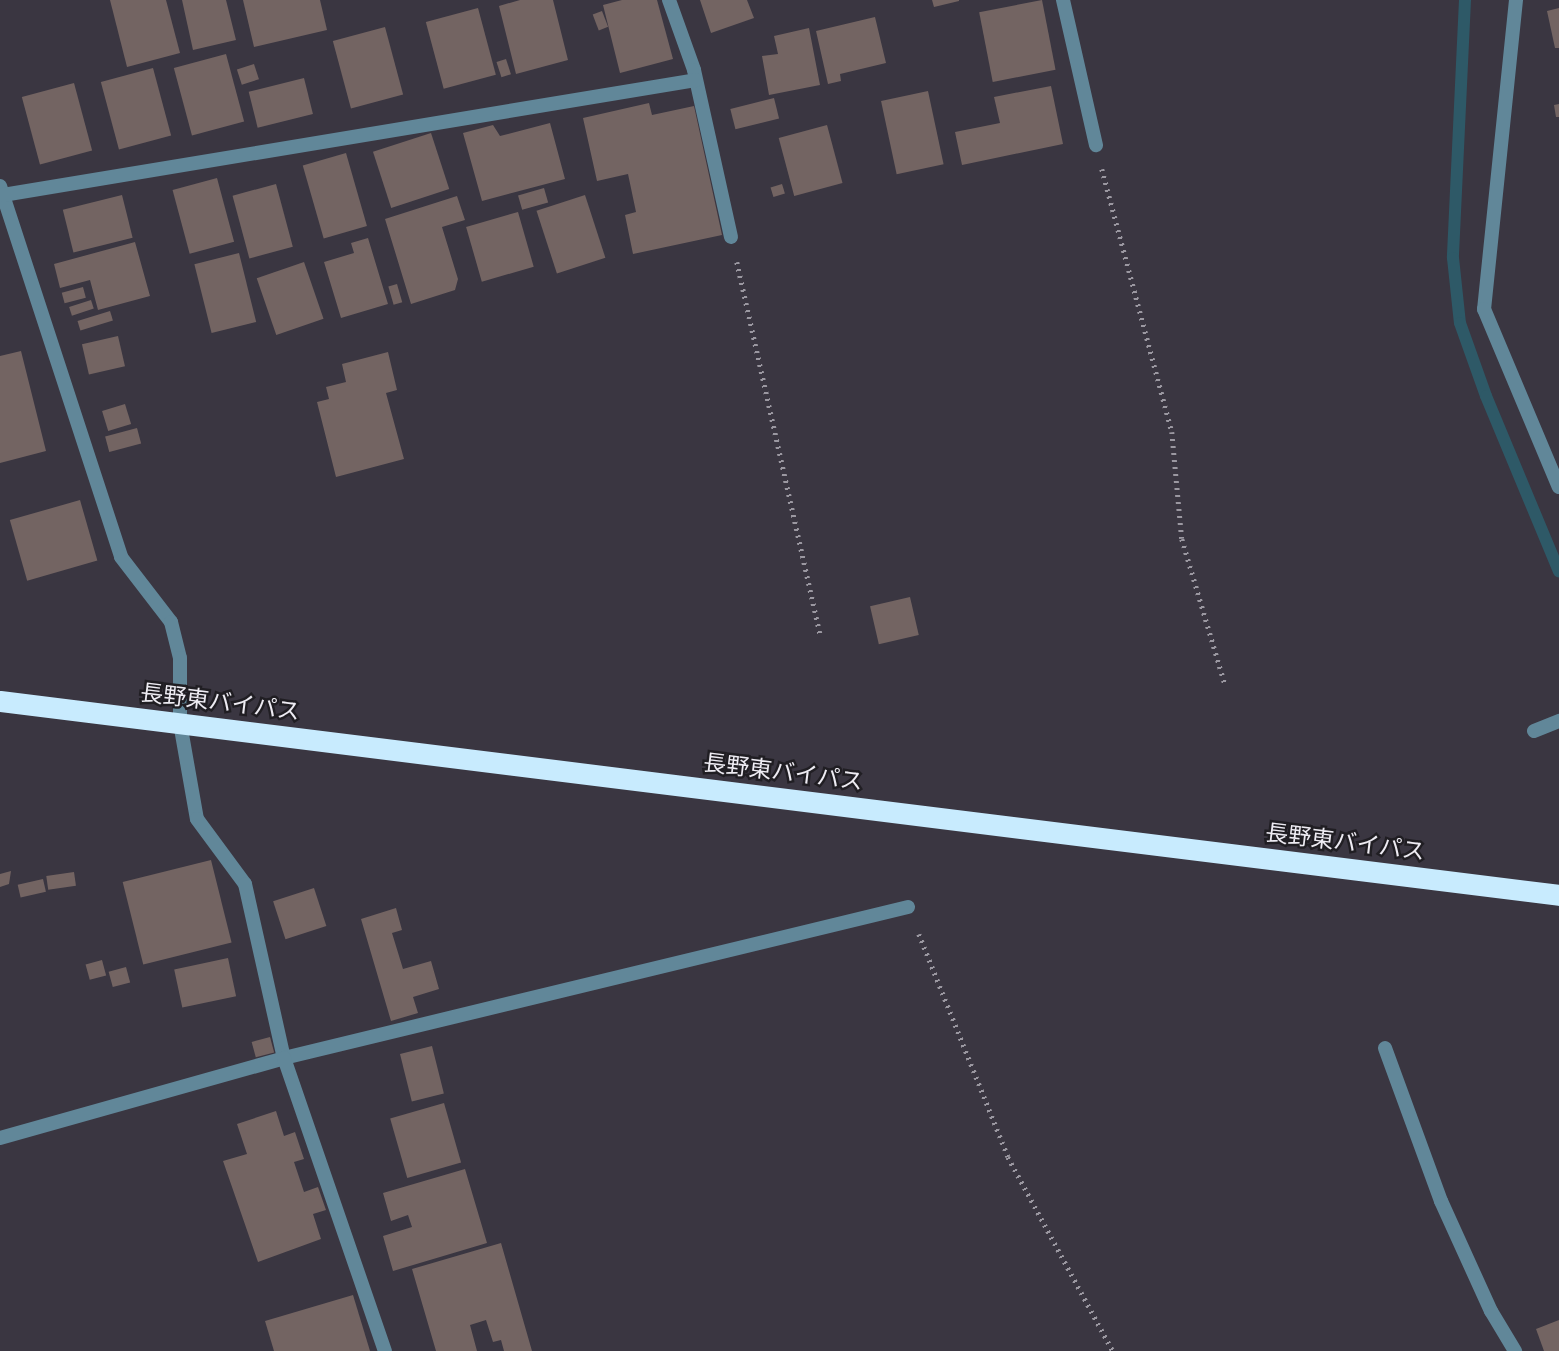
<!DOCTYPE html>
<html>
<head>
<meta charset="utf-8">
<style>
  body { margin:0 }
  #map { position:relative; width:1559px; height:1351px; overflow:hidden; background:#3a3641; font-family:Poppins,"Noto Sans JP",sans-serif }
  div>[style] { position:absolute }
  .stream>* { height:12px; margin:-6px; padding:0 6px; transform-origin:6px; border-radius:6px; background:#2e5967 }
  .building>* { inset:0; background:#736462; transform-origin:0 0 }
  .path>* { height:4.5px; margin-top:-2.25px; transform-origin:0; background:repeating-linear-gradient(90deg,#9b98a1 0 2px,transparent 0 7px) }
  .lane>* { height:14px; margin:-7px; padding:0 7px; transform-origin:7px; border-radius:7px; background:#618799 }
  .street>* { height:14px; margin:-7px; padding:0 7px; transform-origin:7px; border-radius:7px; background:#618799 }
  .highway>* { height:21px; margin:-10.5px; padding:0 10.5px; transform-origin:10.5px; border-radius:10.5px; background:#c8ebfe }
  span { translate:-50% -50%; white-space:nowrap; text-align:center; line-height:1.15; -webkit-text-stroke:5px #201e23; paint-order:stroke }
  .street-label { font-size:23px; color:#eeecf3 }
</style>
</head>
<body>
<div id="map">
  <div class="stream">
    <i style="left:1465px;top:0;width:258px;rotate:92.7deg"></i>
    <i style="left:1453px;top:258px;width:65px;rotate:83.9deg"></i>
    <i style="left:1460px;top:323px;width:77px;rotate:70.4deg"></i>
    <i style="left:1486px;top:396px;width:190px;rotate:67.4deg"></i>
  </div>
  <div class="building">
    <i style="clip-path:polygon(110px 0,166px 0,180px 53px,127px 67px)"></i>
    <i style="clip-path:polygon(182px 0,226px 0,236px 40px,193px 50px)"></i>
    <i style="clip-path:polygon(243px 0,320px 0,327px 30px,254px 47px)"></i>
    <i style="clip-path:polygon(520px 0,553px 0,568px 60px,516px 74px,499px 6px)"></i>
    <i style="clip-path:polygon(622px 0,657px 0,673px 59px,620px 73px,603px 5px)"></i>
    <i style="clip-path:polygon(700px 0,747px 0,754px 18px,711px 33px)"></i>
    <i style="clip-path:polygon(932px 0,959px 0,959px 1px,934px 7px)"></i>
    <i style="left:1042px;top:0;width:71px;height:64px;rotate:79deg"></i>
    <i style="left:478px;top:8px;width:69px;height:54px;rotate:75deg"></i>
    <i style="clip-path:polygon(1559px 8px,1559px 48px,1555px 48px,1547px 11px)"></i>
    <i style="left:602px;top:11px;width:17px;height:10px;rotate:69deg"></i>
    <i style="clip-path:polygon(875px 17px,886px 63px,840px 74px,841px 81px,828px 84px,816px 31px)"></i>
    <i style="left:385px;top:27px;width:70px;height:54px;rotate:75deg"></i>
    <i style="clip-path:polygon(809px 28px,820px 85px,769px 95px,762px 56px,778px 54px,774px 36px)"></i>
    <i style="left:226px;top:54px;width:70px;height:54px;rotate:75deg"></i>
    <i style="left:506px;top:59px;width:16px;height:10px;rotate:72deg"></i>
    <i style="left:254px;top:64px;width:16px;height:18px;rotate:72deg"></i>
    <i style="left:153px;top:68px;width:70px;height:54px;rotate:75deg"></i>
    <i style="left:304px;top:78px;width:37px;height:57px;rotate:76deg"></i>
    <i style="left:74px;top:83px;width:70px;height:54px;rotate:75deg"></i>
    <i style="clip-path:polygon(1051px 86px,1063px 144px,962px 165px,955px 132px,1000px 123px,994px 97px)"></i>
    <i style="left:928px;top:91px;width:75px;height:48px;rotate:78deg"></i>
    <i style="left:774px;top:98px;width:21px;height:45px;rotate:76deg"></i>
    <i style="clip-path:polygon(649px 103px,652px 115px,694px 106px,722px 235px,633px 254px,625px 215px,636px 212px,628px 174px,597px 181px,583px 118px)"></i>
    <i style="clip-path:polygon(1559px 104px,1559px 117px,1556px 117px,1554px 105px)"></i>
    <i style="clip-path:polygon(550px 123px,565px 179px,482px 201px,463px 133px,493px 125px,500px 136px)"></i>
    <i style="left:827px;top:125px;width:60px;height:50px;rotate:75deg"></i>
    <i style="left:431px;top:133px;width:59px;height:61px;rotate:72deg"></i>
    <i style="left:346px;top:153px;width:76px;height:45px;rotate:74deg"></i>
    <i style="left:217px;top:178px;width:66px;height:46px;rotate:75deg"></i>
    <i style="left:276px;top:184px;width:65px;height:45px;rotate:75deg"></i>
    <i style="left:782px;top:184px;width:10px;height:12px;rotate:73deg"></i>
    <i style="left:544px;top:188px;width:15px;height:27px;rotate:74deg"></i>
    <i style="left:122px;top:195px;width:44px;height:61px;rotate:76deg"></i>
    <i style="left:585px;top:195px;width:66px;height:51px;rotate:72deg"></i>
    <i style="clip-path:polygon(457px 196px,465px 220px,442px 227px,458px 279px,455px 290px,411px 304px,385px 219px)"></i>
    <i style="left:518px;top:212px;width:57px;height:54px;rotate:74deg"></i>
    <i style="clip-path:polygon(368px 238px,388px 304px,341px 318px,324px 262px,354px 253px,351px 243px)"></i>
    <i style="clip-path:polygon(135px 242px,150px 296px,98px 310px,90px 280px,60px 288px,54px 264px)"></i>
    <i style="left:239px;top:253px;width:71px;height:46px;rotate:76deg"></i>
    <i style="left:304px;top:262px;width:60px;height:50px;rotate:71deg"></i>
    <i style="left:397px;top:284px;width:19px;height:9px;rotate:74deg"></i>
    <i style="left:83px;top:287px;width:11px;height:22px;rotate:75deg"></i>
    <i style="left:91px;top:300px;width:9px;height:23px;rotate:72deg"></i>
    <i style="left:110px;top:311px;width:10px;height:34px;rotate:73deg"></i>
    <i style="left:118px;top:336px;width:31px;height:37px;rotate:77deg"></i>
    <i style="clip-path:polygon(21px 351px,46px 451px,0 463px,0 356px)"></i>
    <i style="clip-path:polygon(388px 352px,397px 390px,386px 393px,404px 459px,336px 477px,317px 402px,329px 399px,326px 387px,346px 382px,342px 364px)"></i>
    <i style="left:125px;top:404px;width:21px;height:24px;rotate:73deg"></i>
    <i style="left:137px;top:428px;width:16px;height:33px;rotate:75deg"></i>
    <i style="left:80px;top:500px;width:63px;height:73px;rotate:74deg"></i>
    <i style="left:910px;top:597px;width:39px;height:41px;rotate:77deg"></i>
    <i style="left:211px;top:860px;width:85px;height:91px;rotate:76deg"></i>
    <i style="clip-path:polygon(11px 871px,9px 884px,0 887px,0 874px)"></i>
    <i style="left:74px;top:872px;width:14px;height:28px;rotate:82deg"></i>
    <i style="left:43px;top:879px;width:13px;height:26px;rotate:77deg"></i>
    <i style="left:314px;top:888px;width:40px;height:43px;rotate:72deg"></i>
    <i style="clip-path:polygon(396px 908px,402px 930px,392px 933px,403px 969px,431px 961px,439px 989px,413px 997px,418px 1013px,391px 1021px,361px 919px)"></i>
    <i style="left:228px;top:958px;width:39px;height:55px;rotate:78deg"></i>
    <i style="left:102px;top:960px;width:16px;height:17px;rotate:75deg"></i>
    <i style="left:126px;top:967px;width:16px;height:18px;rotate:75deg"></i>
    <i style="left:270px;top:1037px;width:16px;height:19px;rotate:75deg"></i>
    <i style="left:432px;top:1046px;width:49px;height:33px;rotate:76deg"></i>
    <i style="left:444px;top:1103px;width:62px;height:56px;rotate:74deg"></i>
    <i style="clip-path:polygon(276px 1111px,284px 1136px,295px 1132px,304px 1159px,294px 1162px,304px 1192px,318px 1187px,326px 1210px,313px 1214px,321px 1239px,258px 1262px,223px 1161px,247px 1154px,237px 1124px)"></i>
    <i style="clip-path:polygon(465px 1169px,487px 1243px,393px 1271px,383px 1236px,412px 1227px,408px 1215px,391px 1221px,383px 1193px)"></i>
    <i style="clip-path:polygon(501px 1243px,532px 1351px,504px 1351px,501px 1340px,493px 1342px,486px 1320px,470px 1325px,477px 1351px,436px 1351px,412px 1269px)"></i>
    <i style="clip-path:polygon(353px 1295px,370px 1351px,274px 1351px,265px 1321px)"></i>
    <i style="clip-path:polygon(1559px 1320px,1559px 1351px,1544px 1351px,1536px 1329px)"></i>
  </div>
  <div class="path">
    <i style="left:1102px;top:169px;width:272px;rotate:75.1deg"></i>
    <i style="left:1172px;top:432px;width:107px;rotate:84.7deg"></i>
    <i style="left:1182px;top:539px;width:151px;rotate:73.5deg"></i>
    <i style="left:737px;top:262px;width:384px;rotate:77.4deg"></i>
    <i style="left:919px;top:934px;width:240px;rotate:68.2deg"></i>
    <i style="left:1008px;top:1157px;width:221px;rotate:61.6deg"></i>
  </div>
  <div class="lane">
    <i style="left:1063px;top:0;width:149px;rotate:77.2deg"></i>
    <i style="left:1385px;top:1048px;width:163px;rotate:69.9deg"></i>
    <i style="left:1441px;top:1201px;width:121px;rotate:65.6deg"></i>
    <i style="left:1491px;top:1311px;width:47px;rotate:59deg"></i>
  </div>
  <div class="street">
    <i style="left:669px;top:0;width:74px;rotate:70.3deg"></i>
    <i style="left:694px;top:70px;width:171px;rotate:77.5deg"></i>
    <i style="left:1516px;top:0;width:311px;rotate:95.9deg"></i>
    <i style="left:1484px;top:309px;width:193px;rotate:67.2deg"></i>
    <i style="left:0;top:186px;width:390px;rotate:71.9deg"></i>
    <i style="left:121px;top:557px;width:82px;rotate:52.4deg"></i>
    <i style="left:171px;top:622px;width:37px;rotate:76deg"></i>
    <i style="left:180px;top:658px;width:65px;rotate:90deg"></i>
    <i style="left:180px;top:723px;width:97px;rotate:80deg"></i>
    <i style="left:197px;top:819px;width:81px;rotate:53.6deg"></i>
    <i style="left:245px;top:884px;width:178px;rotate:77.4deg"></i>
    <i style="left:284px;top:1058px;width:642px;rotate:-13.6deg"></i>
    <i style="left:3px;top:195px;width:702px;rotate:-9.42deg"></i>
    <i style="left:1534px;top:731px;width:27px;rotate:-22deg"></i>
    <i style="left:0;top:1138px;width:295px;rotate:-15.7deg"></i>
    <i style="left:284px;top:1058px;width:310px;rotate:71deg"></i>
  </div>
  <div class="highway">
    <i style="left:0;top:701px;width:1571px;rotate:7.09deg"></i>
  </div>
  <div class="street-label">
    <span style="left:220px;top:702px;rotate:7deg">長野東バイパス</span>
    <span style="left:783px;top:772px;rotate:7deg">長野東バイパス</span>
    <span style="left:1345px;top:842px;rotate:7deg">長野東バイパス</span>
  </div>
</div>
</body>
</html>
